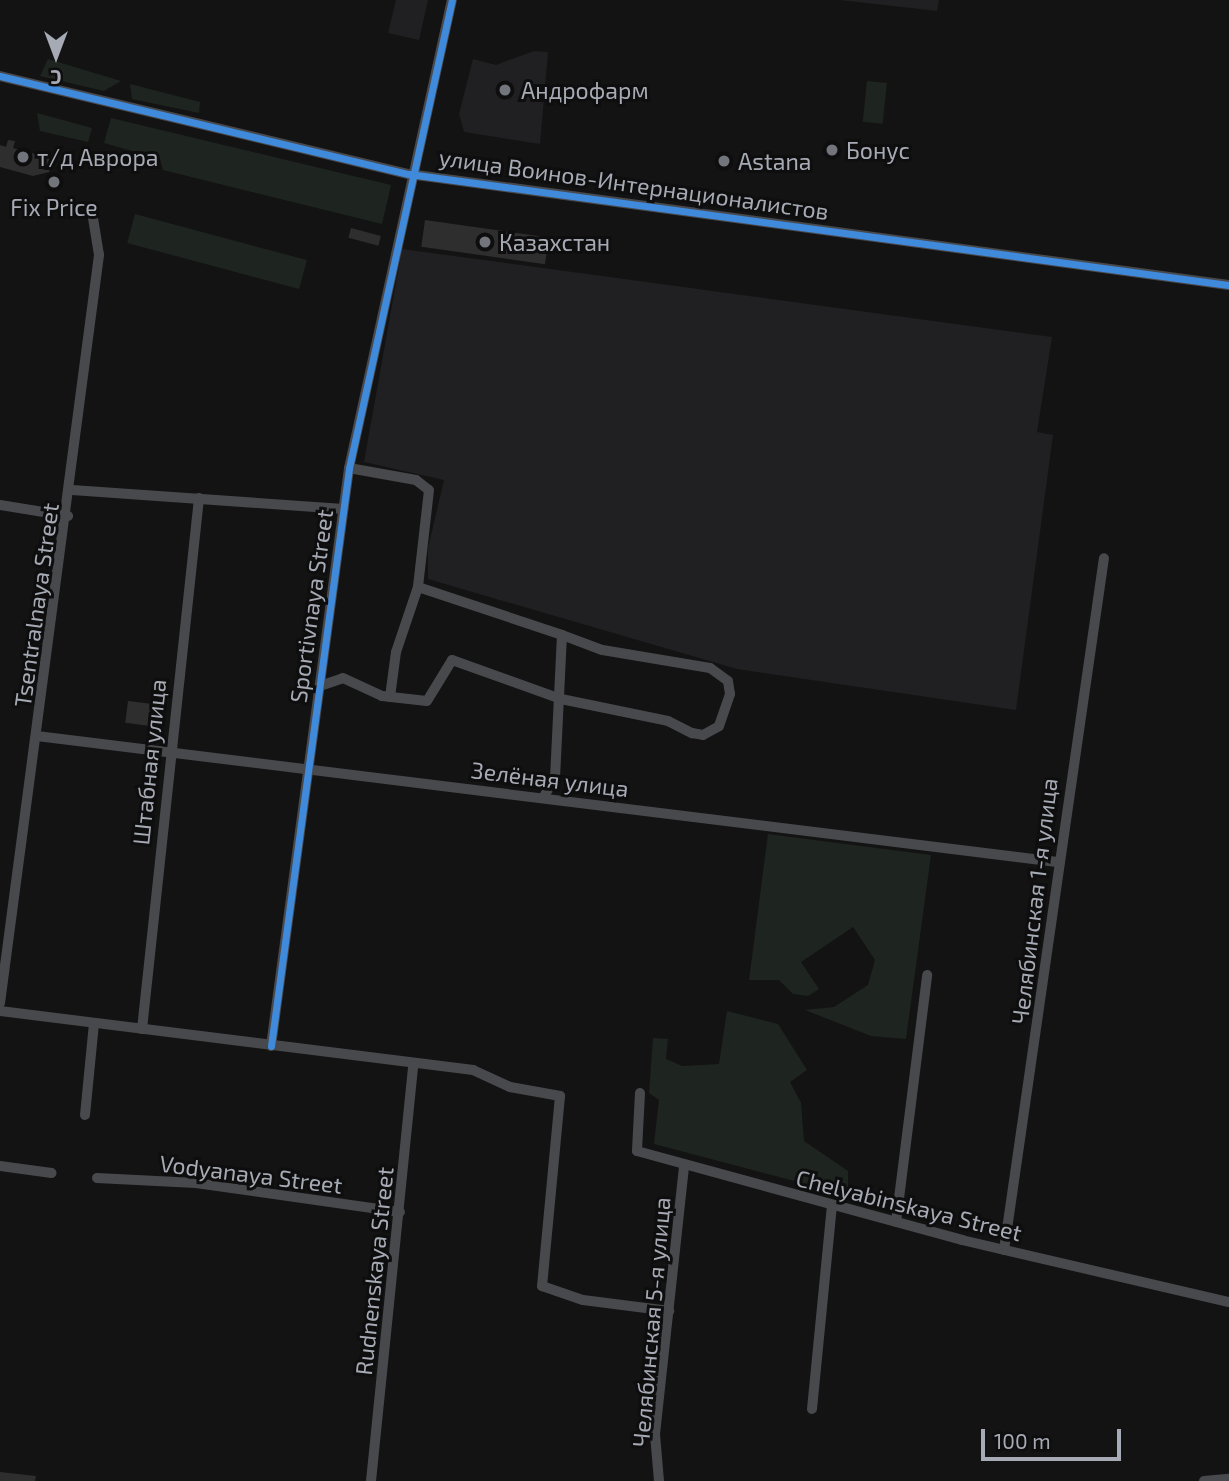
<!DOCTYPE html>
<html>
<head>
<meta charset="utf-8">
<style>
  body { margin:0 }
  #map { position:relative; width:1229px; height:1481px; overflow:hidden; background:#131314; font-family:"Exo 2",sans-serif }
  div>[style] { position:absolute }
  .built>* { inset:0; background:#202022 }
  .green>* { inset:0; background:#1e241f; transform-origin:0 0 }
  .building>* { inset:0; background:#2e2e2f; transform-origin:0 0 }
  .minor>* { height:10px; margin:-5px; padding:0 5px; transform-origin:5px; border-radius:5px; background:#48494c }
  .cycleway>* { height:7px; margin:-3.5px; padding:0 3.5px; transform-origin:3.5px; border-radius:3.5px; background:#408adc }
  .dots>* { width:19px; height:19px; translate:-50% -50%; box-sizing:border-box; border:4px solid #0e0e0f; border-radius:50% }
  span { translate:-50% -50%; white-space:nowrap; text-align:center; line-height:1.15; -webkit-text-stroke:6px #0e0e0f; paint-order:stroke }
  .poi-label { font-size:23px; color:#a6aab4 }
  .left { translate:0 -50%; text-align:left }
  .street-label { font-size:23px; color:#a6aab4 }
  .north { position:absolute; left:21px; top:21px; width:70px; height:70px; -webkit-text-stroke:5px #0e0e0f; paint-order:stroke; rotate:180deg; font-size:19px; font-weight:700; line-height:28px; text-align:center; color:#a6aab4 }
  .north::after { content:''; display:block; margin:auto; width:24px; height:32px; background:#a6aab4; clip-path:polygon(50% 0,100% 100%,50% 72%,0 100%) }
  .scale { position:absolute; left:981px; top:1429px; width:140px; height:32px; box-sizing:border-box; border:4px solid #a6aab4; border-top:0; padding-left:9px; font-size:21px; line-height:24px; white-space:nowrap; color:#a6aab4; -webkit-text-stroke:5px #0e0e0f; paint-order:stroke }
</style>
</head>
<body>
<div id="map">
  <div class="built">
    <i style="clip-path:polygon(396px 0,428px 0,419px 40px,388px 33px)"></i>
    <i style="clip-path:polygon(840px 0,939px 0,937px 11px)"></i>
    <i style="clip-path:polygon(534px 51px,548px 52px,540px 144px,464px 132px,459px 114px,473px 59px,496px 65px)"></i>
    <i style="clip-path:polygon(402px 249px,1052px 337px,1037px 432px,1053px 435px,1016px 710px,737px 669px,428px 579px,428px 548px,444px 480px,364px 462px)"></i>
  </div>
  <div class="green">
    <i style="clip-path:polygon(48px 59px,121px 81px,104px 91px,40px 76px)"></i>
    <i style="left:867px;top:81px;width:20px;height:41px;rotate:6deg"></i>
    <i style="clip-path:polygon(130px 84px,200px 102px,199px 113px,132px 99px)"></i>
    <i style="clip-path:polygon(37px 113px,92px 128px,88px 142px,40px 131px)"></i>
    <i style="clip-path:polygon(111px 118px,391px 185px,382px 224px,163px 170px,160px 159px,104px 143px)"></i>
    <i style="left:135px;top:214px;width:178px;height:30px;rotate:15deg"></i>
    <i style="clip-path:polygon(768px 834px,931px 855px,906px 1039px,871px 1036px,805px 1010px,834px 1007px,868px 985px,875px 960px,853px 927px,801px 962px,819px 989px,808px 996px,793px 994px,779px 980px,749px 980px)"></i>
    <i style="clip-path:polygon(727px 1011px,778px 1024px,807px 1070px,790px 1082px,801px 1103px,804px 1141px,848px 1171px,848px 1195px,654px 1144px,659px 1100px,649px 1093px,653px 1038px,668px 1039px,666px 1059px,682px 1066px,719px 1064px)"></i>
  </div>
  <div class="building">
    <i style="clip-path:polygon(8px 140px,15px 141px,13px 148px,53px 159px,49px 172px,33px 176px,0 167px,0 145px,6px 147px)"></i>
    <i style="left:425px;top:220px;width:125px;height:27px;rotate:8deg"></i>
    <i style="left:351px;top:228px;width:31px;height:10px;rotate:15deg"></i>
    <i style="left:128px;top:701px;width:23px;height:22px;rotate:7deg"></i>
    <i style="clip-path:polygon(0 1472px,36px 1476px,35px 1481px,0 1481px)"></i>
  </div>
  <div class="minor">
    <i style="left:0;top:76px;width:421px;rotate:13.5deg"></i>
    <i style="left:409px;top:174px;width:827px;rotate:7.71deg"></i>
    <i style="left:349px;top:468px;width:68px;rotate:10.2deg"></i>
    <i style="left:416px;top:480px;width:16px;rotate:38deg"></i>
    <i style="left:429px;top:490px;width:98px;rotate:96.5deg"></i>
    <i style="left:418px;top:587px;width:152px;rotate:18.4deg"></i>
    <i style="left:562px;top:635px;width:143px;rotate:92.8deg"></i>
    <i style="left:555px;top:778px;width:23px;rotate:121deg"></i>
    <i style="left:72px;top:490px;width:272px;rotate:4deg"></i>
    <i style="left:0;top:505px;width:69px;rotate:9.2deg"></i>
    <i style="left:320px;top:686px;width:24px;rotate:-19deg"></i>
    <i style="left:343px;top:678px;width:43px;rotate:24.8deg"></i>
    <i style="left:382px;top:696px;width:45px;rotate:6.3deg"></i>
    <i style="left:427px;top:701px;width:48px;rotate:-58.6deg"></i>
    <i style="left:452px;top:660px;width:116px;rotate:19.7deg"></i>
    <i style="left:561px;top:699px;width:109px;rotate:11.6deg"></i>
    <i style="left:668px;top:721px;width:27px;rotate:27deg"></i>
    <i style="left:692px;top:733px;width:11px;rotate:10deg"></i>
    <i style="left:703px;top:735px;width:18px;rotate:-29deg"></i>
    <i style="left:719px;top:726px;width:34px;rotate:-71deg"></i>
    <i style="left:730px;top:694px;width:13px;rotate:-99deg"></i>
    <i style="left:728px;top:681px;width:22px;rotate:-144deg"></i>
    <i style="left:710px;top:668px;width:109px;rotate:-170.5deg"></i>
    <i style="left:602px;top:650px;width:43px;rotate:-159.4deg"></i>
    <i style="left:390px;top:697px;width:45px;rotate:-82.4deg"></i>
    <i style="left:396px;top:652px;width:69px;rotate:-71.3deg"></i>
    <i style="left:37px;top:736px;width:1028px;rotate:7.04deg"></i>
    <i style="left:0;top:1003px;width:755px;rotate:-82.46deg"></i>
    <i style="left:99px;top:255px;width:44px;rotate:-99.2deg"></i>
    <i style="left:0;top:1011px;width:477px;rotate:7.1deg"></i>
    <i style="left:473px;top:1070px;width:41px;rotate:24.7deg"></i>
    <i style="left:510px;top:1087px;width:51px;rotate:10.2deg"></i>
    <i style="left:560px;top:1096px;width:191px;rotate:95.4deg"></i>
    <i style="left:542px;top:1286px;width:43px;rotate:18.9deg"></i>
    <i style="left:583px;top:1300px;width:87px;rotate:7.3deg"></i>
    <i style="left:142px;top:1029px;width:534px;rotate:-83.87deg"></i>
    <i style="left:271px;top:1046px;width:583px;rotate:-82.31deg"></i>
    <i style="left:349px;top:468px;width:479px;rotate:-77.6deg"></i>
    <i style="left:640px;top:1093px;width:58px;rotate:93deg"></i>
    <i style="left:637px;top:1151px;width:337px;rotate:15.3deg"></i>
    <i style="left:962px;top:1240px;width:274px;rotate:13.1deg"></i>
    <i style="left:85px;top:1115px;width:92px;rotate:-84.4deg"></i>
    <i style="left:0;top:1166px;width:52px;rotate:7.7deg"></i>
    <i style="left:97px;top:1178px;width:99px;rotate:2.9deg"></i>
    <i style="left:196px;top:1183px;width:206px;rotate:8.1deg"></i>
    <i style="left:896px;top:1222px;width:249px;rotate:-82.8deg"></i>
    <i style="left:1004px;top:1250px;width:699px;rotate:-81.78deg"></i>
    <i style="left:812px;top:1409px;width:205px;rotate:-84.4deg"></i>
    <i style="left:371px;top:1481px;width:418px;rotate:-84.2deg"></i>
    <i style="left:659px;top:1481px;width:47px;rotate:-94.9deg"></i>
    <i style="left:655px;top:1434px;width:270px;rotate:-83.8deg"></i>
    <i style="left:1204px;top:1481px;width:25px;rotate:-5deg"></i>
  </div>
  <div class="cycleway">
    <i style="left:0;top:76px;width:421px;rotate:13.5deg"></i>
    <i style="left:409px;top:174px;width:827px;rotate:7.71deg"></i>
    <i style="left:271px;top:1046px;width:583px;rotate:-82.31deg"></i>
    <i style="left:349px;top:468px;width:479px;rotate:-77.6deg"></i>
  </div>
  <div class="dots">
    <i style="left:505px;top:90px;background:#73757c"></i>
    <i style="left:832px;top:150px;background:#73757c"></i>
    <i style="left:23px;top:157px;background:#73757c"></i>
    <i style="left:724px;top:161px;background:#73757c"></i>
    <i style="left:54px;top:182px;background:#73757c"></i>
    <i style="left:485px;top:242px;background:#73757c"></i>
  </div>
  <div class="poi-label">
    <span class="left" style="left:521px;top:90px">Андрофарм</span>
    <span class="left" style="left:846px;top:150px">Бонус</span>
    <span class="left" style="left:37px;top:157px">т/д Аврора</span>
    <span class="left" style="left:738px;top:161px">Astana</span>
    <span style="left:54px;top:207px">Fix Price</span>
    <span class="left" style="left:499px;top:242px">Казахстан</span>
  </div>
  <div class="street-label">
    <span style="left:634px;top:184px;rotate:8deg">улица Воинов-Интернационалистов</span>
    <span style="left:36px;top:605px;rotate:-82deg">Tsentralnaya Street</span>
    <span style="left:311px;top:606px;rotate:-82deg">Sportivnaya Street</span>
    <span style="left:149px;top:762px;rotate:-84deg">Штабная улица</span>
    <span style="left:550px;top:779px;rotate:7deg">Зелёная улица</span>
    <span style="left:1034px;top:901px;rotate:-83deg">Челябинская 1-я улица</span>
    <span style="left:251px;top:1174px;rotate:7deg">Vodyanaya Street</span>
    <span style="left:909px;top:1205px;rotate:14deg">Chelyabinskaya Street</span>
    <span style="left:374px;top:1271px;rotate:-84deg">Rudnenskaya Street</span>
    <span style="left:651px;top:1322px;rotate:-85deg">Челябинская 5-я улица</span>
  </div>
  <div class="north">С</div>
  <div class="scale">100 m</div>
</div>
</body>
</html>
